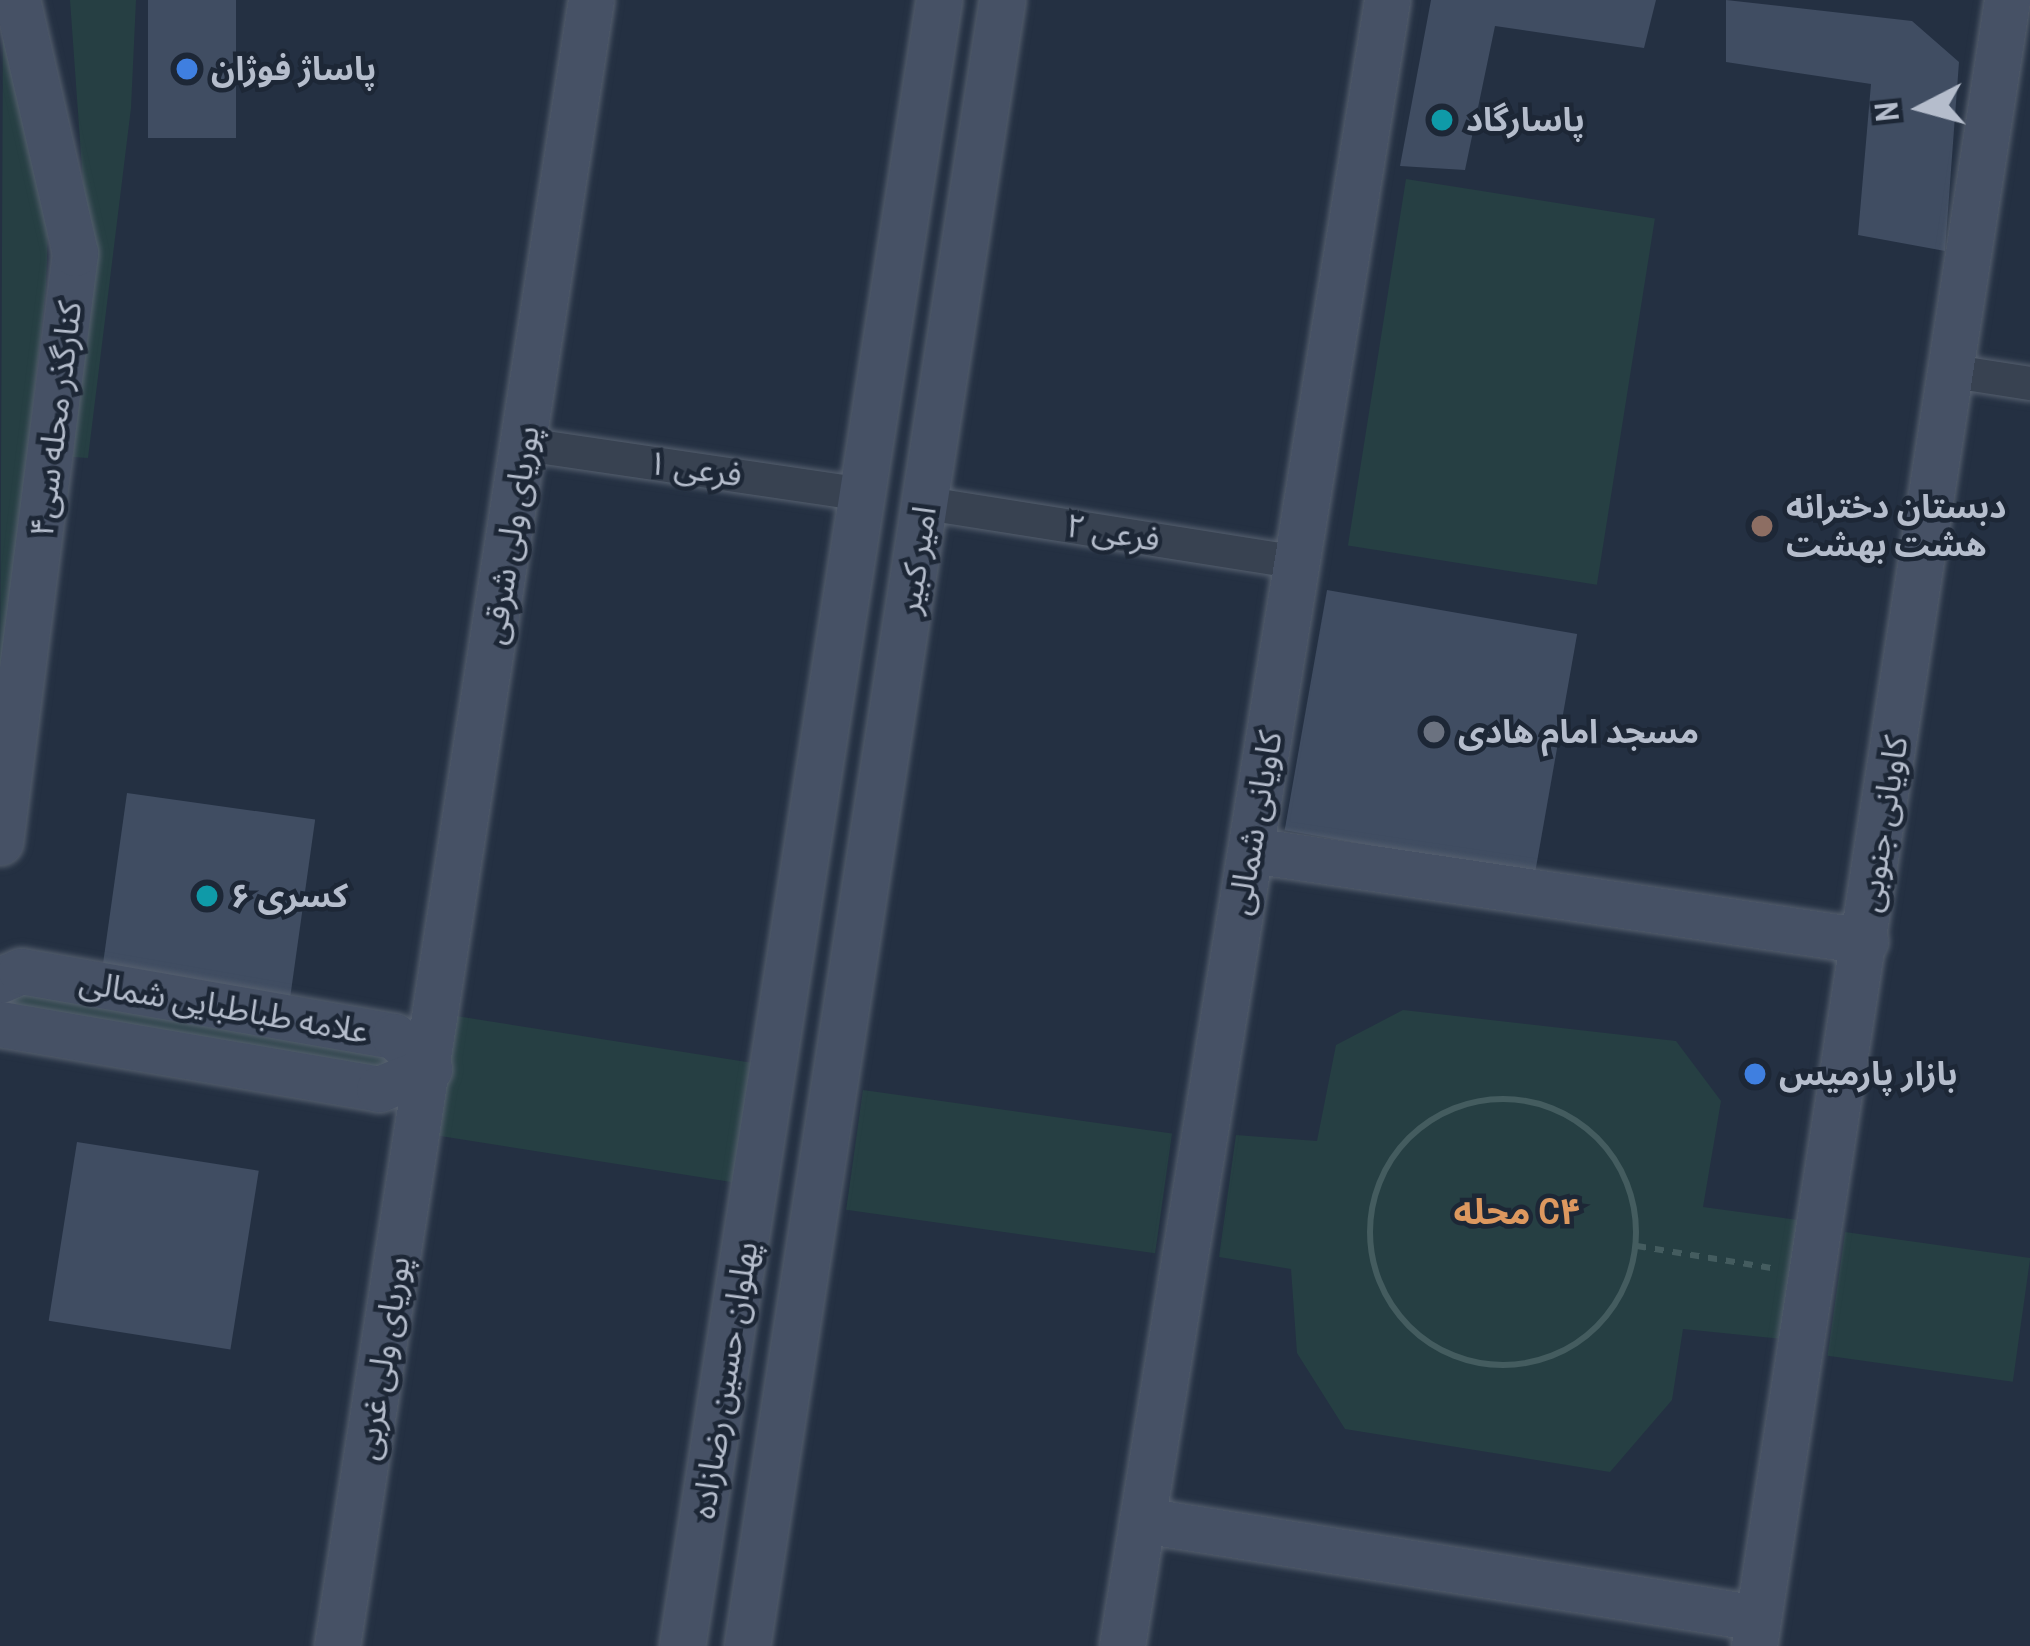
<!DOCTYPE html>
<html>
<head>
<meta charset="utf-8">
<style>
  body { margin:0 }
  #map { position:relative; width:2030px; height:1646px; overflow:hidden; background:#243042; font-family:"Archivo Narrow","Noto Sans Arabic",sans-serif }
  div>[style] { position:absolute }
  .green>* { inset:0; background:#263f43; transform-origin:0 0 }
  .building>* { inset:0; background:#404d62; transform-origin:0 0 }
  .path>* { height:6px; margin-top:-3px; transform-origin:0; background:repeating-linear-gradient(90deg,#445c5f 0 9px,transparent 0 18px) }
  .path>.ring { margin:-3px; padding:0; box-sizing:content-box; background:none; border:6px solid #445c5f; border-radius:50% }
  .roads { filter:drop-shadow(0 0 3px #56606f) drop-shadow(0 0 3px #56606f) }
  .street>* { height:33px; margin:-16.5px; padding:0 16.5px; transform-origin:16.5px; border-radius:16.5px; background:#384251 }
  .secondary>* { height:45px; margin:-22.5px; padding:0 22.5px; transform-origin:22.5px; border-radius:22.5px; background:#465165 }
  .dots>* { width:33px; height:33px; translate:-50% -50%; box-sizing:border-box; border:6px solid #1d2736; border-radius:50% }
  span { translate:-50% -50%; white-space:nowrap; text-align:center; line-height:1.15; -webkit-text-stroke:9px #1d2736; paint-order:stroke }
  .poi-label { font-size:33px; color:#b5bdcc; font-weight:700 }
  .left { translate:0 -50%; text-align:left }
  .street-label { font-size:33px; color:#b5bdcc }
  .neighbourhood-label { font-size:36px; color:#dd985f; font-weight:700 }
  .north { position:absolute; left:1862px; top:48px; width:120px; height:120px; -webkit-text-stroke:9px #1d2736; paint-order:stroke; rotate:264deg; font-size:33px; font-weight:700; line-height:48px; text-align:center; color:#b5bdcc }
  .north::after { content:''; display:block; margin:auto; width:42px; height:54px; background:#b5bdcc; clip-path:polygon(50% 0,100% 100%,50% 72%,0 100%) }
</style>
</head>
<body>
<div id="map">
  <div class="green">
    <i style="clip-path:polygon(70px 0,136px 0,131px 108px,88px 458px,73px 457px,90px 281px)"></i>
    <i style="clip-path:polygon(3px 28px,49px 197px,46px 288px,0 702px)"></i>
    <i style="left:1406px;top:179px;width:252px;height:371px;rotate:9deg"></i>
    <i style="clip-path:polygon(0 990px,390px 1044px,404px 1063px,384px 1075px,0 1003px)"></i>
    <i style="clip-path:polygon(1403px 1010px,1676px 1041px,1721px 1101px,1703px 1207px,1798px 1220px,1782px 1339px,1683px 1329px,1672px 1400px,1610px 1472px,1345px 1429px,1297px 1353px,1291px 1269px,1219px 1257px,1236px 1135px,1317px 1141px,1336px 1045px)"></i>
    <i style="left:456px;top:1016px;width:304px;height:121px;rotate:9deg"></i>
    <i style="left:863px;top:1090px;width:312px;height:121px;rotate:8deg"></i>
    <i style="left:1845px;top:1232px;width:187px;height:125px;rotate:8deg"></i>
  </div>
  <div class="building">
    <i style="left:148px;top:0;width:88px;height:138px"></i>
    <i style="clip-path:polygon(1431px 0,1656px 0,1644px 48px,1495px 26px,1465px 170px,1400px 166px)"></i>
    <i style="clip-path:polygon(1726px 0,1912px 21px,1959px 62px,1945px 251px,1858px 235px,1871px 84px,1726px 62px)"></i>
    <i style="left:1327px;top:590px;width:254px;height:244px;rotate:10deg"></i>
    <i style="left:127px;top:793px;width:190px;height:180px;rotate:8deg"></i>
    <i style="left:77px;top:1142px;width:184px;height:181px;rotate:9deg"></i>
  </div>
  <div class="path">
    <i class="ring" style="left:1370px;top:1099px;width:260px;height:260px"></i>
    <i style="left:1637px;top:1246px;width:136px;rotate:9.3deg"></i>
  </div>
  <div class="roads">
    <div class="street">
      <i style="left:1953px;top:371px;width:78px;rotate:8.9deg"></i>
      <i style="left:525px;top:444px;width:343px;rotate:8.4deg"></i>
      <i style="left:926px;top:503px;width:378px;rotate:9deg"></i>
    </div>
    <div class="secondary">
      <i style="left:0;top:842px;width:594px;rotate:-82.74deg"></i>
      <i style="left:75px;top:253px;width:260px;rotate:-102.9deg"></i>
      <i style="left:1251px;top:850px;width:621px;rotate:8.43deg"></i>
      <i style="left:0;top:980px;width:23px;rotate:-23deg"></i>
      <i style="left:21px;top:971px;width:379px;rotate:9.9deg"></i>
      <i style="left:394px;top:1036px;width:48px;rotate:43.3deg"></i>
      <i style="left:0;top:1024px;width:385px;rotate:9.7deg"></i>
      <i style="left:379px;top:1089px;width:54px;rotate:-21.8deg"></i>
      <i style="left:1142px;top:1520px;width:624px;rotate:9.04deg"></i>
      <i style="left:337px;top:1646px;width:1665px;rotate:-81.23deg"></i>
      <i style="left:682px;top:1646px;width:1666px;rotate:-81.13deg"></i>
      <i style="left:747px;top:1646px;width:1666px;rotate:-81.19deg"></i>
      <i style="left:1122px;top:1646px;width:1667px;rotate:-80.85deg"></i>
      <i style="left:1754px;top:1646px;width:1665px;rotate:-81.26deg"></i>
    </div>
  </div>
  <div class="dots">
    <i style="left:187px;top:69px;background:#3f7fe0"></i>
    <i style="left:1442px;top:120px;background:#0f9aa8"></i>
    <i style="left:1762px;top:526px;background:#8d6e63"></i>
    <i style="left:1434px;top:732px;background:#6b7280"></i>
    <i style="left:207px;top:896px;background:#0f9aa8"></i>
    <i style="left:1755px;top:1074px;background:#3f7fe0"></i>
  </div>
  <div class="poi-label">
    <span class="left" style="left:211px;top:69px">پاساژ فوژان</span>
    <span class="left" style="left:1466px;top:120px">پاسارگاد</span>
    <span class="left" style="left:1786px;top:526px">دبستان دخترانه<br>هشت بهشت</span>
    <span class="left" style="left:1458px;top:732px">مسجد امام هادی</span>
    <span class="left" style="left:231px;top:896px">کسری ۶</span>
    <span class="left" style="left:1779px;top:1074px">بازار پارمیس</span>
  </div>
  <div class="street-label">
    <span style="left:56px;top:419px;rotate:-83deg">کنارگذر محله سی۴</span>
    <span style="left:695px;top:469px;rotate:8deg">فرعی ۱</span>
    <span style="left:1113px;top:533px;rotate:9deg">فرعی ۲</span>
    <span style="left:511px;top:535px;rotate:-81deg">پوریای ولی شرقی</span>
    <span style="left:917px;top:560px;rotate:-81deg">امیر کبیر</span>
    <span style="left:1255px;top:823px;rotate:-80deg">کاویانی شمالی</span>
    <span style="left:1883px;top:824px;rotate:-81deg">کاویانی جنوبی</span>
    <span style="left:224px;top:1007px;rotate:10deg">علامه طباطبایی شمالی</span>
    <span style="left:383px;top:1358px;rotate:-81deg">پوریای ولی غربی</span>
    <span style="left:725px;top:1380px;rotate:-81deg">پهلوان حسین رضازاده</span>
  </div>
  <div class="neighbourhood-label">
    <span style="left:1517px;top:1212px">محله C۴</span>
  </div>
  <div class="north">N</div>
</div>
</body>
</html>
